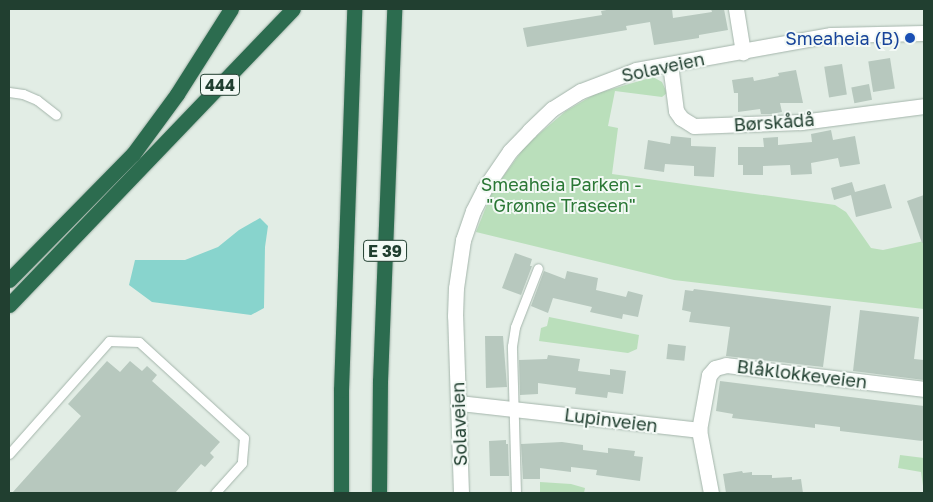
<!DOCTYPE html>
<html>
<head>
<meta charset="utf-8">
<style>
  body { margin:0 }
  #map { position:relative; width:933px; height:502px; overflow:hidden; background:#e2ede5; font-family:"Golos Text",sans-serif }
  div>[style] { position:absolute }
  .green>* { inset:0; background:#badfbb }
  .water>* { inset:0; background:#88d4cd }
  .building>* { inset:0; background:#b7c8be; transform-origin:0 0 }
  .roads { filter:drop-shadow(0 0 1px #a4b5ab) drop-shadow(0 0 1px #a4b5ab) }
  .lane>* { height:9px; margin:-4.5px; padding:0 4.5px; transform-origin:4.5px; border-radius:4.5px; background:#fff }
  .street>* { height:15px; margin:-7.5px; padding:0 7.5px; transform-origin:7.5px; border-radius:7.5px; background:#fff }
  .highway>* { height:15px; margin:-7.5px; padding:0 7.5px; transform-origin:7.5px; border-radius:7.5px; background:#2c6c4f }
  .dots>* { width:14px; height:14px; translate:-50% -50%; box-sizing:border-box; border:2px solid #f3f9f5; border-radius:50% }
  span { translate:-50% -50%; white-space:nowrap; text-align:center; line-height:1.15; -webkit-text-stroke:4px #f3f9f5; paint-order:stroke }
  .shield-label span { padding:1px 4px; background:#f3f9f5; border:1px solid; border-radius:4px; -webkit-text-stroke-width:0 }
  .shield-label { font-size:16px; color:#213f30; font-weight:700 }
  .transit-label { font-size:18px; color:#164399 }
  .right { translate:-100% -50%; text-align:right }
  .street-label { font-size:18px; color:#213f30 }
  .park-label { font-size:18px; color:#2a7735 }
  .frame { position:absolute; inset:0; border:10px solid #213f30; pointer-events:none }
</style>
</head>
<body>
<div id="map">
  <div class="green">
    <i style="clip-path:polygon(653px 77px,662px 82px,667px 93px,662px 97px,615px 91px,608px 126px,618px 128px,612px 174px,835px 205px,846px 212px,871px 248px,883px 250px,924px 241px,924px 309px,674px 280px,476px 232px,492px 192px,526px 145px,566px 111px,595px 94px)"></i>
    <i style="clip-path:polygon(549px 317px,639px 335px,637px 349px,628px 353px,539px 341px,541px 328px,547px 326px)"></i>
    <i style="clip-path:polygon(900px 455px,924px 458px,924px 493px,921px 472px,898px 468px)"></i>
    <i style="clip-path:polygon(540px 482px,571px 484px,585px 488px,584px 493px,540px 493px)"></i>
  </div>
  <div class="water">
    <i style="clip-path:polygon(260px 218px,268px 226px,265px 247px,264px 308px,251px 315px,152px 302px,129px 285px,135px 260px,185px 260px,218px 247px,239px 230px)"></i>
  </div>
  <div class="building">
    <i style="clip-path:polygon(612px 9px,672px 9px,673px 18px,712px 12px,711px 9px,724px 9px,728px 30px,699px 35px,699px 38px,654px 45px,650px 22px,626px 26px,627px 30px,527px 47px,523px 28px,602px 15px,601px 11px)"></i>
    <i style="left:890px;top:58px;width:31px;height:22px;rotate:81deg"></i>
    <i style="left:842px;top:64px;width:31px;height:18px;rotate:81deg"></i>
    <i style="clip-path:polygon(796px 70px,803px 103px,780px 103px,782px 112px,771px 114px,761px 114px,760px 109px,738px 112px,738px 93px,734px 93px,732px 80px,753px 77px,754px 81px,779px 76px,778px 73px)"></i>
    <i style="left:869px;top:84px;width:16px;height:18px;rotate:79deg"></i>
    <i style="clip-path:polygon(831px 130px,833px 140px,855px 136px,860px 164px,840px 167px,838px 158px,811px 163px,812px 174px,791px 175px,790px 165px,763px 166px,763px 175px,743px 175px,743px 165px,738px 165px,738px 147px,764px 147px,763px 138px,778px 137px,778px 145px,812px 142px,811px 134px)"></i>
    <i style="clip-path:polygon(671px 136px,691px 138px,691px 146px,716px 147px,714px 177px,694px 176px,694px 166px,665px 164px,664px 172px,644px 169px,648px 140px,670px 144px)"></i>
    <i style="clip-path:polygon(852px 182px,855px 192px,885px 184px,892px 208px,856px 217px,851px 195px,834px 200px,831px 188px)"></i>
    <i style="clip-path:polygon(924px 195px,924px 243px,922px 243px,907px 201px)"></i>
    <i style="clip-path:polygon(515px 253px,532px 259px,530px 266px,532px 266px,521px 295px,502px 288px)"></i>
    <i style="clip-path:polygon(544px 271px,565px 279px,567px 271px,598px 278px,596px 290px,626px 297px,628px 291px,643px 295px,638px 317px,623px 314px,622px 319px,590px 312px,592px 307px,553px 298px,548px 313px,531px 306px)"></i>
    <i style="clip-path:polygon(694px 289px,831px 306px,823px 367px,726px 356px,730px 327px,689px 322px,691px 312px,682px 310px,685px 290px,693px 291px)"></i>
    <i style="clip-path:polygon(860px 310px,919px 317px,914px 359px,924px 360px,924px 380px,853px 371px)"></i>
    <i style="clip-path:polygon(485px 336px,503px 336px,507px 387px,486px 388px)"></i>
    <i style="left:668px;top:344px;width:18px;height:15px;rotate:6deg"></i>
    <i style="clip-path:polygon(548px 355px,580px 359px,578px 371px,610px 375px,610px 369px,626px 371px,623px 394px,608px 392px,607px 398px,575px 394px,576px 388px,538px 383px,538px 394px,520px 395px,519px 360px,547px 359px)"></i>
    <i style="clip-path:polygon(107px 361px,120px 372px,130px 361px,142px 371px,147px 366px,157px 375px,152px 381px,220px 442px,210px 453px,214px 457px,205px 467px,201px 464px,175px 493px,12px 493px,81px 416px,68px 404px)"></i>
    <i style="clip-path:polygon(720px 381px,924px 406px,924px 438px,922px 441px,840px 431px,840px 427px,815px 424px,815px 428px,732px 418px,733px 414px,716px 411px)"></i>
    <i style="clip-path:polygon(506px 440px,506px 444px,508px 444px,509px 476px,490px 476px,489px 441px)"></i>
    <i style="clip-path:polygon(562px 442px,583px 445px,583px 450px,608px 453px,608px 448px,635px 451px,634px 456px,643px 457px,640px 481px,596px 475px,597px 470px,571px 467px,571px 472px,540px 468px,540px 479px,523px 479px,521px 444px)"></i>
    <i style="clip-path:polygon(742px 471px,743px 473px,752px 472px,752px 475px,772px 475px,772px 478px,792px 477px,792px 480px,801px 479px,803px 493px,726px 493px,723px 474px)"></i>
  </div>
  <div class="roads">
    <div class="lane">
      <i style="left:9px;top:92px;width:14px;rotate:8deg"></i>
      <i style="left:23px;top:94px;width:15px;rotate:23deg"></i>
      <i style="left:37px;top:100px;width:24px;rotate:38deg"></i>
      <i style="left:9px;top:454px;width:151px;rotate:-48.5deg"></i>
      <i style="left:109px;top:341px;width:30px;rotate:2deg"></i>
      <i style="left:139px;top:342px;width:142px;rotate:42.4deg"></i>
      <i style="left:244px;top:438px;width:25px;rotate:95deg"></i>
      <i style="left:242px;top:463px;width:40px;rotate:132deg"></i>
      <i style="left:516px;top:493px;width:147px;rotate:-91.6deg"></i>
      <i style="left:512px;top:346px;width:19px;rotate:-81deg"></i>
      <i style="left:515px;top:327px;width:63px;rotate:-68.7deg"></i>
    </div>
    <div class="street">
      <i style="left:736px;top:9px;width:44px;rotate:80.8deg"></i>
      <i style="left:670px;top:64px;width:47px;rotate:82.7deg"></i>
      <i style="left:676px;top:111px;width:9px;rotate:54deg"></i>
      <i style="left:681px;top:118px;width:15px;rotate:32deg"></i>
      <i style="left:694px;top:126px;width:107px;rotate:-2.1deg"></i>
      <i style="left:801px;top:122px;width:124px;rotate:-7.4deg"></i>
      <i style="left:459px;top:403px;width:242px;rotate:6.4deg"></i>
      <i style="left:699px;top:430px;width:64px;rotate:79.2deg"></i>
      <i style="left:699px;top:430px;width:56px;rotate:-79.7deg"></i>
      <i style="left:709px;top:375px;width:9px;rotate:-49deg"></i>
      <i style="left:715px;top:368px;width:11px;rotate:-15deg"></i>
      <i style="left:726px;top:365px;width:199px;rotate:6.9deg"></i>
      <i style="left:461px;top:493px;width:177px;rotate:-91.9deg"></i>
      <i style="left:455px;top:316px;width:28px;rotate:-88deg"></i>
      <i style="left:456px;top:288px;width:49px;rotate:-81.7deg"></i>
      <i style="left:463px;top:240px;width:31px;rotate:-71deg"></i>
      <i style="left:473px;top:211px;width:25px;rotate:-63deg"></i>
      <i style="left:484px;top:189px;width:46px;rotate:-55.6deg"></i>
      <i style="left:510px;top:151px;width:28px;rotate:-46deg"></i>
      <i style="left:529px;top:131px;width:32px;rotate:-44deg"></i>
      <i style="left:552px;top:109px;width:34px;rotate:-32deg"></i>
      <i style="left:581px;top:91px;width:59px;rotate:-20.9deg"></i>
      <i style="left:636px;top:70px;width:198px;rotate:-10.2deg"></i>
      <i style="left:831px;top:35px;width:93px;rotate:-1.2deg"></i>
    </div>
    <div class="highway">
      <i style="left:9px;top:280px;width:177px;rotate:-45.5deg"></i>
      <i style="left:133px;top:154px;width:74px;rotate:-53.7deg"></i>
      <i style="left:177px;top:94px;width:101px;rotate:-57.6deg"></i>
      <i style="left:9px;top:305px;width:410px;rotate:-46.2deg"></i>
      <i style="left:341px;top:493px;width:103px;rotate:-90deg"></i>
      <i style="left:341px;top:390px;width:381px;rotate:-88deg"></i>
      <i style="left:379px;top:493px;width:112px;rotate:-89.5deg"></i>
      <i style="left:380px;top:381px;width:372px;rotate:-87.8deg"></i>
    </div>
  </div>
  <div class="dots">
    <i style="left:910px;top:38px;background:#1a4fb4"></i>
  </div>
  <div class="shield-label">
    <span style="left:220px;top:85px">444</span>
    <span style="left:385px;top:251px">E 39</span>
  </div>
  <div class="transit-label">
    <span class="right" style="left:900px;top:38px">Smeaheia (B)</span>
  </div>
  <div class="street-label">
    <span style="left:663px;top:67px;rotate:-12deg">Solaveien</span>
    <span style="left:774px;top:122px;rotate:-4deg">Børskådå</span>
    <span style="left:802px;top:374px;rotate:7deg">Blåklokkeveien</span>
    <span style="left:611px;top:420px;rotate:7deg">Lupinveien</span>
    <span style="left:459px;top:424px;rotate:-92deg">Solaveien</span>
  </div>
  <div class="park-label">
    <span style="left:561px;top:195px">Smeaheia Parken -<br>"Grønne Traseen"</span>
  </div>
  <div class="frame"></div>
</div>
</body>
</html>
